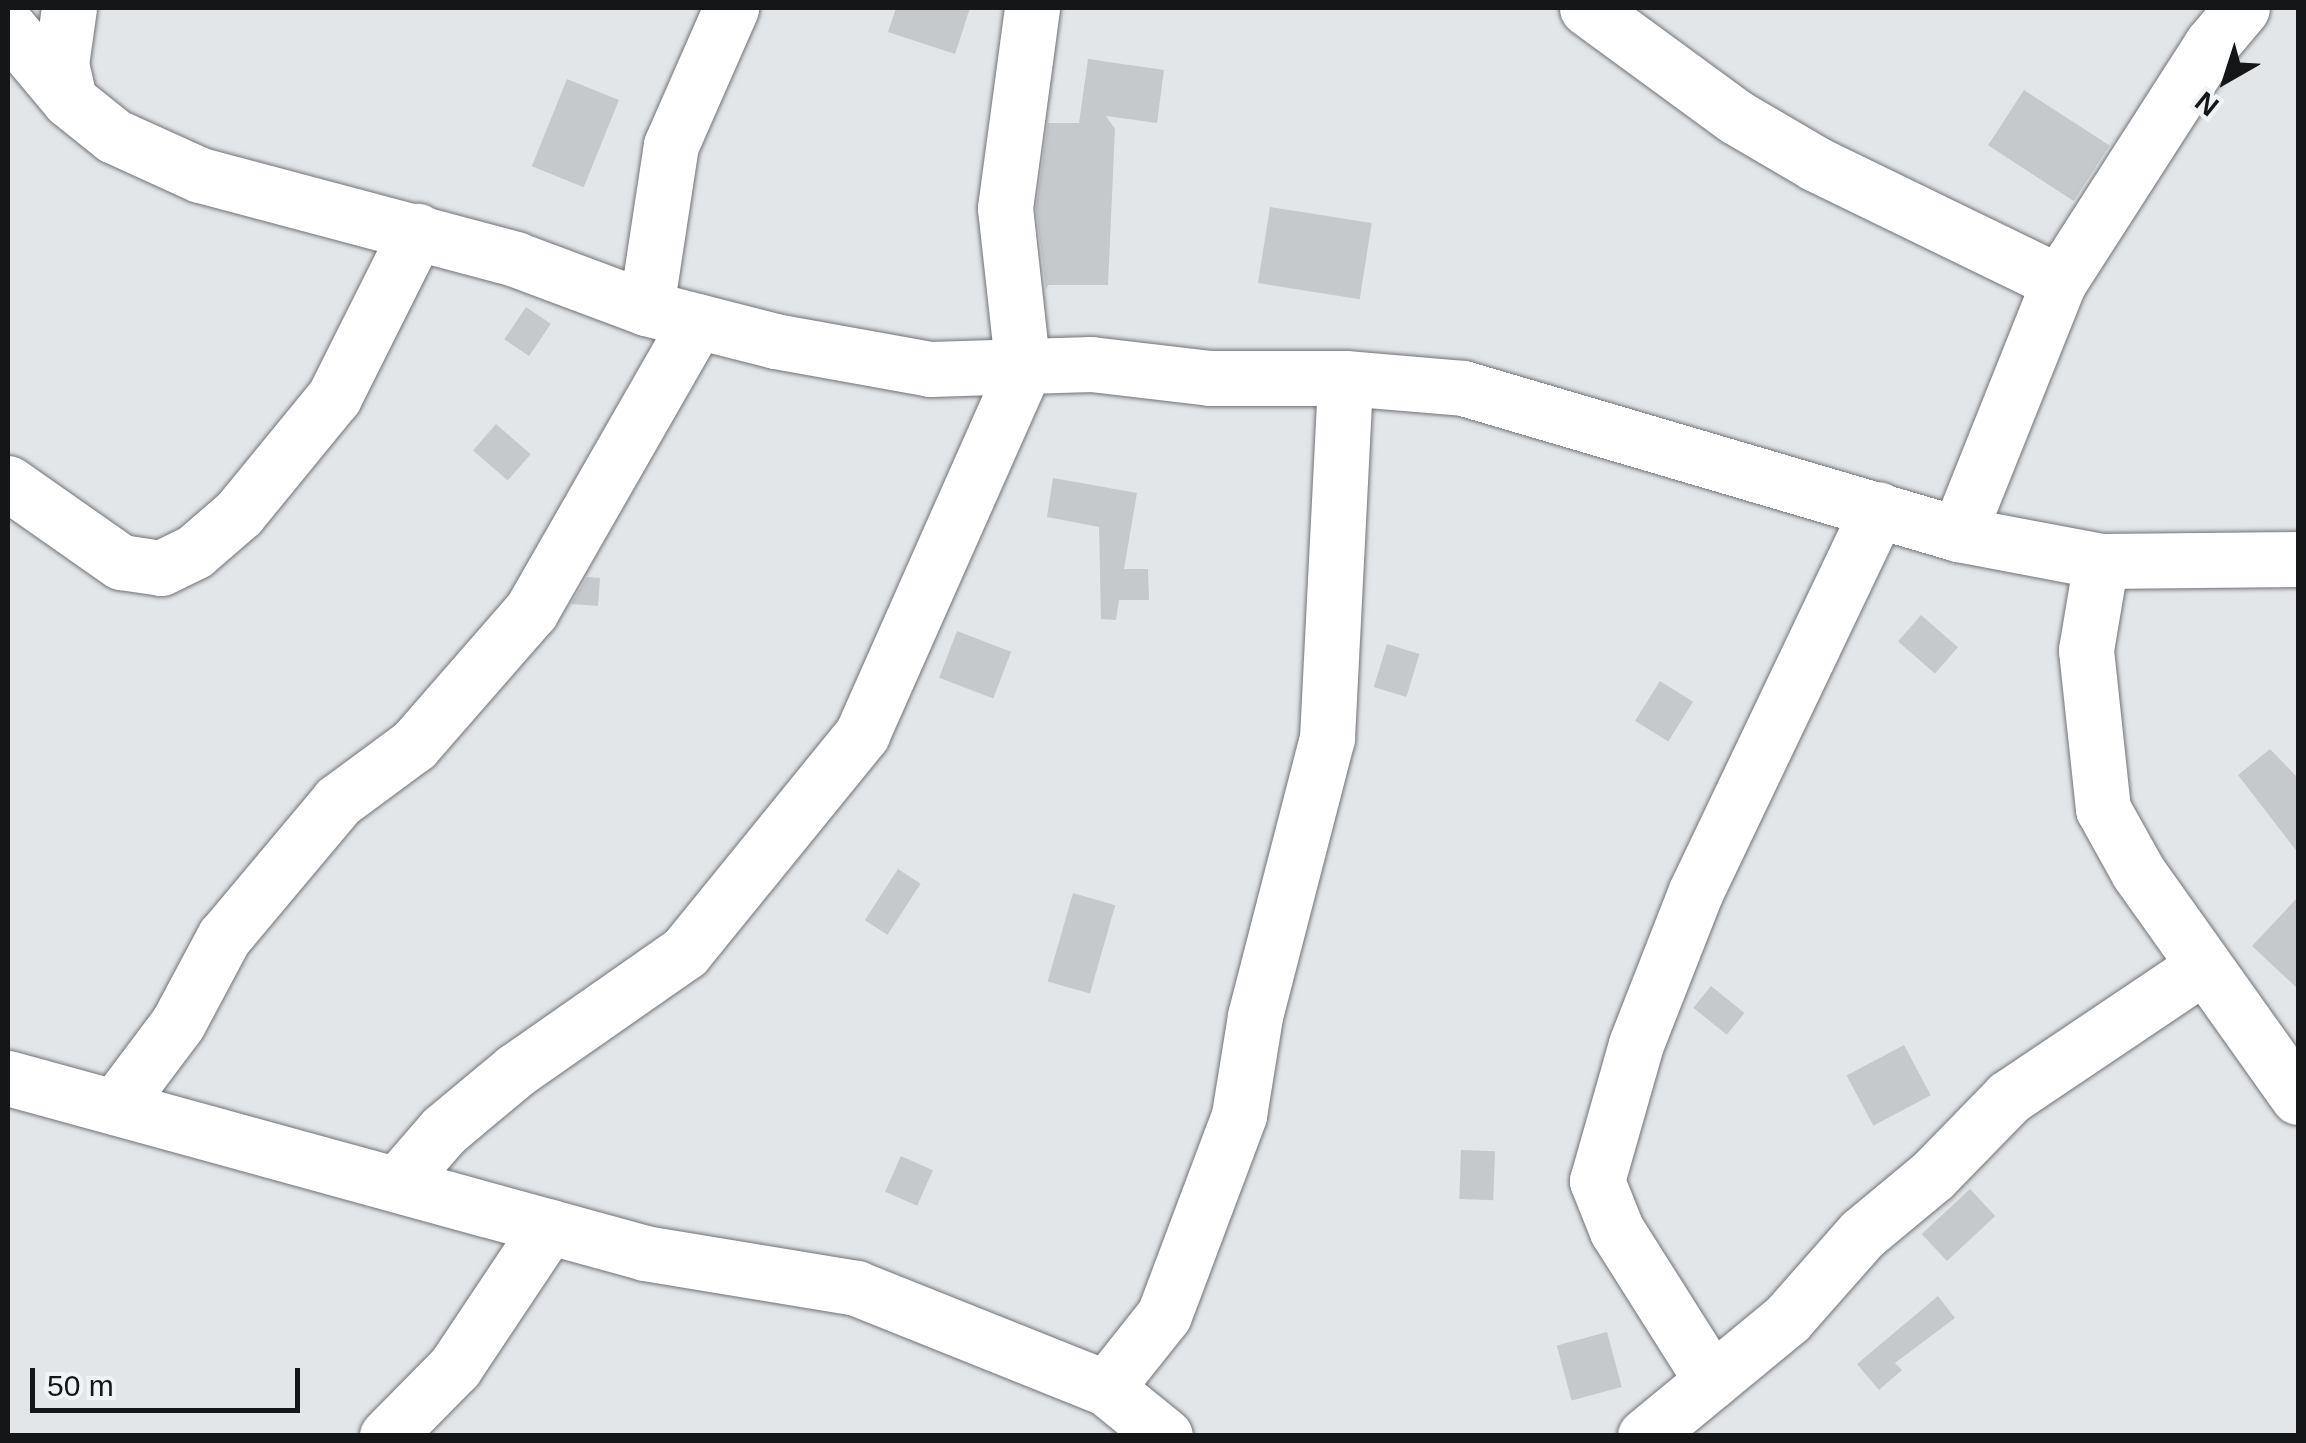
<!DOCTYPE html>
<html>
<head>
<meta charset="utf-8">
<style>
  body { margin:0 }
  #map { position:relative; width:2306px; height:1443px; overflow:hidden; background:#e3e6e9; font-family:Arial,sans-serif }
  div>[style] { position:absolute }
  .building>* { inset:0; background:#c6c9cc; transform-origin:0 0 }
  .roads { filter:drop-shadow(0 0 2px #707376) drop-shadow(0 0 2px #707376) }
  .minor>* { height:55px; margin:-27.5px; padding:0 27.5px; transform-origin:27.5px; border-radius:27.5px; background:#fff }
  span { translate:-50% -50%; white-space:nowrap; text-align:center; line-height:1.15; -webkit-text-stroke:10px #f0f4f7; paint-order:stroke }
  .frame { position:absolute; inset:0; border:10px solid #151617; pointer-events:none }
  .north { position:absolute; left:2176px; top:30px; width:100px; height:100px; -webkit-text-stroke:8px #f0f4f7; paint-order:stroke; rotate:219deg; font-size:28px; font-weight:700; line-height:40px; text-align:center; color:#151617 }
  .north::after { content:''; display:block; margin:auto; width:35px; height:45px; background:#151617; clip-path:polygon(50% 0,100% 100%,50% 72%,0 100%) }
  .scale { position:absolute; left:30px; top:1368px; width:270px; height:45px; box-sizing:border-box; border:5px solid #151617; border-top:0; padding-left:12px; font-size:30px; line-height:35px; white-space:nowrap; color:#151617; -webkit-text-stroke:8px #f0f4f7; paint-order:stroke }
</style>
</head>
<body>
<div id="map">
  <div class="building">
    <i style="clip-path:polygon(896px 8px,970px 8px,955px 54px,888px 32px)"></i>
    <i style="clip-path:polygon(1088px 59px,1164px 70px,1157px 123px,1106px 116px,1115px 129px,1108px 285px,1048px 285px,1046px 290px,1036px 208px,1048px 123px,1079px 123px)"></i>
    <i style="left:567px;top:79px;width:56px;height:94px;rotate:22deg"></i>
    <i style="left:2024px;top:90px;width:102px;height:66px;rotate:33deg"></i>
    <i style="left:1270px;top:207px;width:103px;height:77px;rotate:9deg"></i>
    <i style="left:526px;top:307px;width:30px;height:39px;rotate:34deg"></i>
    <i style="left:496px;top:424px;width:46px;height:35px;rotate:41deg"></i>
    <i style="clip-path:polygon(1053px 478px,1137px 493px,1124px 569px,1148px 569px,1149px 600px,1119px 600px,1116px 620px,1101px 619px,1099px 527px,1047px 517px)"></i>
    <i style="clip-path:polygon(587px 577px,600px 578px,598px 606px,571px 604px)"></i>
    <i style="left:1921px;top:615px;width:49px;height:35px;rotate:41deg"></i>
    <i style="left:957px;top:631px;width:58px;height:50px;rotate:21deg"></i>
    <i style="left:1387px;top:644px;width:34px;height:45px;rotate:17deg"></i>
    <i style="left:1660px;top:681px;width:39px;height:47px;rotate:32deg"></i>
    <i style="clip-path:polygon(2270px 749px,2298px 778px,2298px 853px,2238px 775px)"></i>
    <i style="left:898px;top:869px;width:27px;height:61px;rotate:33deg"></i>
    <i style="left:1073px;top:893px;width:44px;height:92px;rotate:16deg"></i>
    <i style="clip-path:polygon(2298px 897px,2298px 989px,2252px 946px)"></i>
    <i style="left:1711px;top:986px;width:43px;height:28px;rotate:39deg"></i>
    <i style="left:1904px;top:1045px;width:57px;height:65px;rotate:62deg"></i>
    <i style="left:1461px;top:1150px;width:34px;height:49px;rotate:2deg"></i>
    <i style="left:901px;top:1156px;width:35px;height:39px;rotate:24deg"></i>
    <i style="left:1970px;top:1189px;width:37px;height:66px;rotate:47deg"></i>
    <i style="clip-path:polygon(1938px 1296px,1955px 1318px,1895px 1363px,1902px 1370px,1879px 1390px,1857px 1364px)"></i>
    <i style="left:1607px;top:1332px;width:57px;height:52px;rotate:75deg"></i>
  </div>
  <div class="roads">
    <div class="minor">
      <i style="left:69px;top:8px;width:57px;rotate:98.1deg"></i>
      <i style="left:61px;top:64px;width:37px;rotate:77deg"></i>
      <i style="left:1587px;top:8px;width:185px;rotate:36.2deg"></i>
      <i style="left:1736px;top:117px;width:93px;rotate:30.4deg"></i>
      <i style="left:1816px;top:164px;width:270px;rotate:25.9deg"></i>
      <i style="left:8px;top:27px;width:95px;rotate:50.1deg"></i>
      <i style="left:69px;top:100px;width:58px;rotate:38.7deg"></i>
      <i style="left:114px;top:136px;width:94px;rotate:24.4deg"></i>
      <i style="left:200px;top:175px;width:326px;rotate:14.9deg"></i>
      <i style="left:515px;top:259px;width:140px;rotate:20.5deg"></i>
      <i style="left:646px;top:308px;width:133px;rotate:14.3deg"></i>
      <i style="left:775px;top:341px;width:158px;rotate:10.2deg"></i>
      <i style="left:930px;top:369px;width:161px;rotate:-1.8deg"></i>
      <i style="left:1091px;top:364px;width:120px;rotate:6.7deg"></i>
      <i style="left:1210px;top:378px;width:135px"></i>
      <i style="left:1345px;top:378px;width:118px;rotate:4.8deg"></i>
      <i style="left:1463px;top:388px;width:516px;rotate:16.43deg"></i>
      <i style="left:1958px;top:534px;width:146px;rotate:10.7deg"></i>
      <i style="left:2101px;top:561px;width:197px;rotate:-0.6deg"></i>
      <i style="left:646px;top:308px;width:165px;rotate:-81.3deg"></i>
      <i style="left:671px;top:145px;width:150px;rotate:-66.3deg"></i>
      <i style="left:8px;top:483px;width:138px;rotate:35deg"></i>
      <i style="left:121px;top:562px;width:40px;rotate:8.5deg"></i>
      <i style="left:161px;top:568px;width:37px;rotate:-26deg"></i>
      <i style="left:194px;top:552px;width:60px;rotate:-40.9deg"></i>
      <i style="left:239px;top:513px;width:150px;rotate:-50.7deg"></i>
      <i style="left:334px;top:397px;width:186px;rotate:-63.4deg"></i>
      <i style="left:1958px;top:534px;width:271px;rotate:-68.2deg"></i>
      <i style="left:2059px;top:282px;width:282px;rotate:-57.3deg"></i>
      <i style="left:2211px;top:45px;width:48px;rotate:-50deg"></i>
      <i style="left:2101px;top:561px;width:90px;rotate:99.6deg"></i>
      <i style="left:2086px;top:650px;width:160px;rotate:83.9deg"></i>
      <i style="left:2103px;top:809px;width:72px;rotate:60.9deg"></i>
      <i style="left:2138px;top:872px;width:276px;rotate:54.6deg"></i>
      <i style="left:8px;top:1078px;width:661px;rotate:15.36deg"></i>
      <i style="left:645px;top:1253px;width:214px;rotate:9.4deg"></i>
      <i style="left:856px;top:1288px;width:269px;rotate:21.8deg"></i>
      <i style="left:1106px;top:1388px;width:76px;rotate:39.1deg"></i>
      <i style="left:115px;top:1107px;width:105px;rotate:-53.1deg"></i>
      <i style="left:178px;top:1023px;width:98px;rotate:-61.9deg"></i>
      <i style="left:224px;top:937px;width:177px;rotate:-50deg"></i>
      <i style="left:338px;top:801px;width:94px;rotate:-36.4deg"></i>
      <i style="left:414px;top:745px;width:178px;rotate:-48.9deg"></i>
      <i style="left:531px;top:611px;width:334px;rotate:-60.2deg"></i>
      <i style="left:397px;top:1184px;width:72px;rotate:-49deg"></i>
      <i style="left:444px;top:1130px;width:94px;rotate:-39.8deg"></i>
      <i style="left:516px;top:1070px;width:206px;rotate:-34.9deg"></i>
      <i style="left:685px;top:952px;width:281px;rotate:-50.9deg"></i>
      <i style="left:862px;top:734px;width:397px;rotate:-66.1deg"></i>
      <i style="left:1023px;top:371px;width:164px;rotate:-96.3deg"></i>
      <i style="left:1005px;top:208px;width:202px;rotate:-82.3deg"></i>
      <i style="left:1712px;top:1381px;width:178px;rotate:-122.3deg"></i>
      <i style="left:1617px;top:1231px;width:54px;rotate:-111.8deg"></i>
      <i style="left:1597px;top:1181px;width:142px;rotate:-74.1deg"></i>
      <i style="left:1636px;top:1044px;width:164px;rotate:-68.6deg"></i>
      <i style="left:1696px;top:891px;width:423px;rotate:-64.5deg"></i>
      <i style="left:1106px;top:1388px;width:93px;rotate:-51.5deg"></i>
      <i style="left:1164px;top:1315px;width:214px;rotate:-69.4deg"></i>
      <i style="left:1239px;top:1115px;width:100px;rotate:-80.8deg"></i>
      <i style="left:1255px;top:1016px;width:287px;rotate:-75.5deg"></i>
      <i style="left:1327px;top:738px;width:360px;rotate:-87.1deg"></i>
      <i style="left:387px;top:1436px;width:97px;rotate:-45.4deg"></i>
      <i style="left:455px;top:1367px;width:169px;rotate:-56.3deg"></i>
      <i style="left:1645px;top:1436px;width:184px;rotate:-39.5deg"></i>
      <i style="left:1787px;top:1319px;width:113px;rotate:-48.6deg"></i>
      <i style="left:1862px;top:1234px;width:92px;rotate:-39.7deg"></i>
      <i style="left:1933px;top:1175px;width:109px;rotate:-45.7deg"></i>
      <i style="left:2009px;top:1097px;width:235px;rotate:-33.9deg"></i>
    </div>
  </div>
  <div class="frame"></div>
  <div class="north">N</div>
  <div class="scale">50 m</div>
</div>
</body>
</html>
